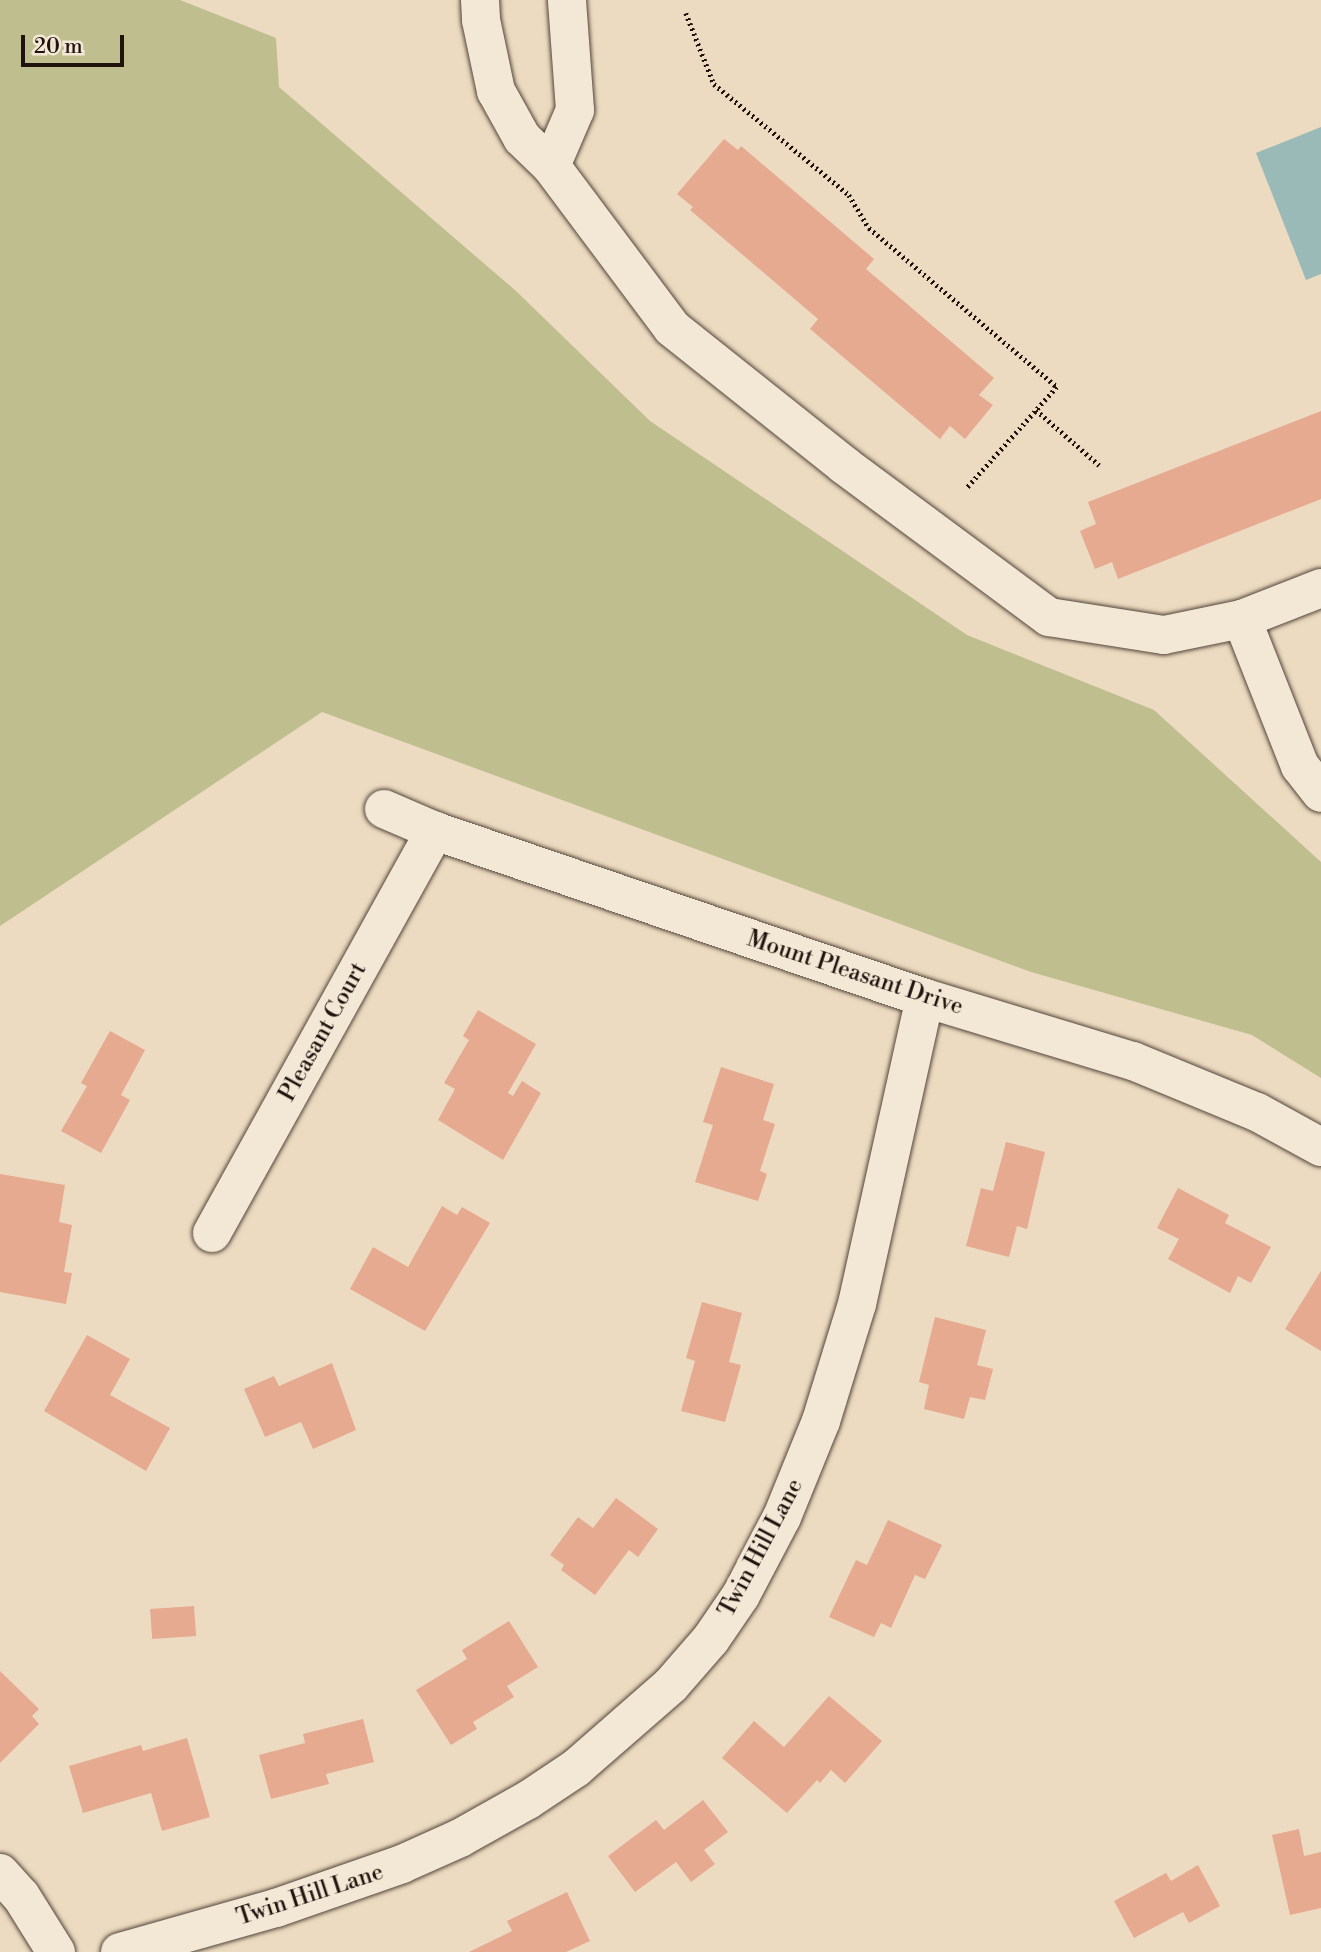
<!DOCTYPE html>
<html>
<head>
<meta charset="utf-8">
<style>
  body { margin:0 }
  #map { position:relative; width:1321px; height:1952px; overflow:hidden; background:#ecdbc0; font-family:"Libre Bodoni",serif }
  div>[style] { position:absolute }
  .green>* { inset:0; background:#bebe8e }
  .water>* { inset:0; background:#99bab7 }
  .building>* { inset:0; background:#e5aa90; transform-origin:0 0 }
  .path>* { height:4.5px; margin-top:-2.25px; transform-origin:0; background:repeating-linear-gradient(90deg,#20130e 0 2px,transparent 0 5.5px) }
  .roads { filter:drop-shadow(0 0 2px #53453a) drop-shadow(0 0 2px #53453a) }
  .minor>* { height:38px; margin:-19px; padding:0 19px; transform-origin:19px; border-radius:19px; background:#f3e8d6 }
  span { translate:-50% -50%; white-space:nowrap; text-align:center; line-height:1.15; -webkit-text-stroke:7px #f3e8d6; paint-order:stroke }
  .street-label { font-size:23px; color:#20130e }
  .scale { position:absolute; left:21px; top:35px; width:103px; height:32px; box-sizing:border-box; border:4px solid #20130e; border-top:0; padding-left:9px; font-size:21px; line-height:24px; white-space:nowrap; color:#20130e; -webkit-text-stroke:5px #f3e8d6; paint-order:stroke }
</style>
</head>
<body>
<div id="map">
  <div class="green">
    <i style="clip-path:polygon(0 0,180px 0,276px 38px,279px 87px,516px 291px,650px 421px,967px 635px,1154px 710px,1321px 862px,1321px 1078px,1252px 1035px,1031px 972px,322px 712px,0 926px)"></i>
  </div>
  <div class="water">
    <i style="clip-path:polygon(1321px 127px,1321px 274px,1306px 280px,1256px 153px)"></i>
  </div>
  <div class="building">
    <i style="clip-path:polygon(724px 139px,738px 150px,741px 146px,874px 259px,866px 269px,994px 378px,979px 395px,993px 405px,965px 439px,950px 426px,940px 439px,810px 329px,818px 319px,690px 210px,693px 207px,677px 194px)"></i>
    <i style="clip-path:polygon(1321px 411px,1321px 499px,1118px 579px,1112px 562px,1095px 569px,1080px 531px,1096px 524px,1088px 502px)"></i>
    <i style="clip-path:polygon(478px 1010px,536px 1044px,508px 1093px,513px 1096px,522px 1081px,541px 1093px,503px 1160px,438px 1120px,455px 1089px,444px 1083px,469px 1040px,463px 1036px)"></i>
    <i style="clip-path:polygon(110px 1031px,145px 1050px,121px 1095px,130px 1100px,101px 1153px,61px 1131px,87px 1086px,81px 1083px)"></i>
    <i style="clip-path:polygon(721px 1067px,774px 1084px,763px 1120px,775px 1124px,760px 1171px,767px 1174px,758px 1201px,695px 1182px,713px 1125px,703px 1122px)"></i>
    <i style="clip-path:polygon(1006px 1142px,1045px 1152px,1027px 1229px,1017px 1226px,1009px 1257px,966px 1246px,981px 1188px,993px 1191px)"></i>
    <i style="clip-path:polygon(0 1174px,65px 1185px,59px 1222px,72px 1225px,64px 1272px,72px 1273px,66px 1304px,0 1292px)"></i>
    <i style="clip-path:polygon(1178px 1188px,1229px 1215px,1225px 1223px,1271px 1247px,1251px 1283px,1238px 1276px,1230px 1293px,1168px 1259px,1179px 1239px,1157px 1228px)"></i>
    <i style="clip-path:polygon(442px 1206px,457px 1215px,462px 1207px,490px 1223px,425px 1331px,350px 1289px,373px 1247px,408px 1267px)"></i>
    <i style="clip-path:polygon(1321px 1271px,1321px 1351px,1285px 1329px)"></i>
    <i style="clip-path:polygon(702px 1302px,742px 1313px,729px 1362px,741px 1365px,725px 1422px,681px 1411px,695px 1361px,686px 1358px)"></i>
    <i style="clip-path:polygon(935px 1317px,986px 1330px,977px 1365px,993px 1369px,985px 1400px,970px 1397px,964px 1419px,924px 1409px,929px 1385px,919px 1382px)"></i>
    <i style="clip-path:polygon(87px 1335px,130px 1359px,110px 1395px,170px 1428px,146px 1471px,44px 1411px)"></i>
    <i style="clip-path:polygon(332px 1363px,356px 1430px,313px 1449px,301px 1422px,265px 1437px,244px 1389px,274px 1376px,279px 1386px)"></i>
    <i style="clip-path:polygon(616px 1498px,658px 1529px,638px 1557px,629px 1550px,595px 1595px,561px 1570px,564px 1565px,550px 1555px,578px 1517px,593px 1528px)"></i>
    <i style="clip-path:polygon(888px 1520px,942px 1545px,925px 1579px,915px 1575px,891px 1628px,881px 1623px,874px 1637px,829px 1617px,856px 1560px,867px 1565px)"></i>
    <i style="left:194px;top:1606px;width:30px;height:44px;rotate:86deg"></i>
    <i style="clip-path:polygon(509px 1621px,538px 1667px,507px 1686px,514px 1697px,473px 1722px,477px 1729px,451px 1745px,416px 1690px,467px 1659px,462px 1650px)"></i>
    <i style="clip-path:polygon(0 1671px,39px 1709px,32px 1716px,39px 1724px,0 1763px)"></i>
    <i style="clip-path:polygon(829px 1696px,882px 1741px,845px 1783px,831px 1770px,820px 1783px,817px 1780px,787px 1813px,722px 1758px,754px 1721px,784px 1747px)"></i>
    <i style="clip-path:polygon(363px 1719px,374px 1762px,326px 1774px,329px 1784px,271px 1799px,259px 1755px,305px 1743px,303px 1734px)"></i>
    <i style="clip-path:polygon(187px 1738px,210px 1817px,162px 1831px,151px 1793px,83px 1813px,69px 1766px,141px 1745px,143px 1751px)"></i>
    <i style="clip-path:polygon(703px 1800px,728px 1832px,704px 1850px,715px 1864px,691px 1882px,676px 1862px,635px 1892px,608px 1856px,656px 1820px,664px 1830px)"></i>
    <i style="clip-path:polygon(1299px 1829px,1304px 1856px,1321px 1852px,1321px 1908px,1290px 1915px,1272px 1835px)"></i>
    <i style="clip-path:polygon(1198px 1865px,1220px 1906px,1189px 1923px,1183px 1912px,1134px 1938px,1114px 1901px,1166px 1873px,1171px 1881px)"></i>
    <i style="clip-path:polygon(567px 1892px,590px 1941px,566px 1952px,469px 1952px,512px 1931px,507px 1921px)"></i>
  </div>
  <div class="path">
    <i style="left:686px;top:13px;width:76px;rotate:68.5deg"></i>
    <i style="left:714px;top:84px;width:175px;rotate:39.4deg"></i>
    <i style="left:849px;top:195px;width:39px;rotate:59deg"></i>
    <i style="left:869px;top:228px;width:246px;rotate:40.2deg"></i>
    <i style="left:1057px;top:387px;width:135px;rotate:131.7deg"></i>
    <i style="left:1036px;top:410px;width:84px;rotate:41.1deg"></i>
  </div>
  <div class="roads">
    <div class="minor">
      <i style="left:480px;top:0;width:20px;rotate:87deg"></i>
      <i style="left:481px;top:20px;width:73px;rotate:78.1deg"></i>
      <i style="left:496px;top:91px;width:54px;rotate:61deg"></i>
      <i style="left:522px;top:138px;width:40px;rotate:44deg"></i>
      <i style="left:551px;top:166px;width:202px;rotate:53.2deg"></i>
      <i style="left:672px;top:328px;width:220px;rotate:38.5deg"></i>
      <i style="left:844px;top:465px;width:255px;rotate:36.6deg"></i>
      <i style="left:1049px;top:617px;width:116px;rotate:8.9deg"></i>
      <i style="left:1164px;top:635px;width:80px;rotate:-11.6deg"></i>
      <i style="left:1242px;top:619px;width:85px;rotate:-21.4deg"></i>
      <i style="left:551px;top:166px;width:61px;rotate:-66.8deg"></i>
      <i style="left:575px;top:110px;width:110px;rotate:-94.2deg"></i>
      <i style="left:1242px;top:619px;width:158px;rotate:68.5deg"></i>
      <i style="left:1300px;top:766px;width:34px;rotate:52deg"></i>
      <i style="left:384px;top:809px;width:56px;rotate:23.3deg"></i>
      <i style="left:435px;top:831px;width:518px;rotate:18.82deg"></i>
      <i style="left:925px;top:998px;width:217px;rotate:16.9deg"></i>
      <i style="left:1133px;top:1061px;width:134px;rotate:22.4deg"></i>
      <i style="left:1257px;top:1112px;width:73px;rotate:28.7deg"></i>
      <i style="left:212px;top:1233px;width:460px;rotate:-61deg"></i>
      <i style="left:0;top:1873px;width:31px;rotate:48deg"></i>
      <i style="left:21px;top:1896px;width:66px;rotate:58deg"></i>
      <i style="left:120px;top:1952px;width:162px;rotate:-15.8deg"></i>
      <i style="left:276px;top:1908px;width:133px;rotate:-19.2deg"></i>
      <i style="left:402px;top:1864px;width:64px;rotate:-24.1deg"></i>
      <i style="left:460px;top:1838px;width:78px;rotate:-29.2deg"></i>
      <i style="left:528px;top:1800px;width:58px;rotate:-33.7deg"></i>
      <i style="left:576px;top:1768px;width:126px;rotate:-41.1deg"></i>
      <i style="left:671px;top:1685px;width:61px;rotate:-49deg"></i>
      <i style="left:711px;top:1639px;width:53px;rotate:-55.7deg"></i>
      <i style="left:741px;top:1595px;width:88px;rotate:-62.3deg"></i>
      <i style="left:782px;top:1517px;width:104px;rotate:-67.9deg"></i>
      <i style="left:821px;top:1421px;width:122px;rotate:-72.9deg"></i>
      <i style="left:857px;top:1304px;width:313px;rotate:-77.5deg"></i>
    </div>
  </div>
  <div class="street-label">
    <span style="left:855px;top:973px;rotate:18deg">Mount Pleasant Drive</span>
    <span style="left:323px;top:1032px;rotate:-61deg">Pleasant Court</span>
    <span style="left:761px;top:1548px;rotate:-62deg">Twin Hill Lane</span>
    <span style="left:310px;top:1895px;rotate:-18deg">Twin Hill Lane</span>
  </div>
  <div class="scale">20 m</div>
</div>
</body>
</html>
